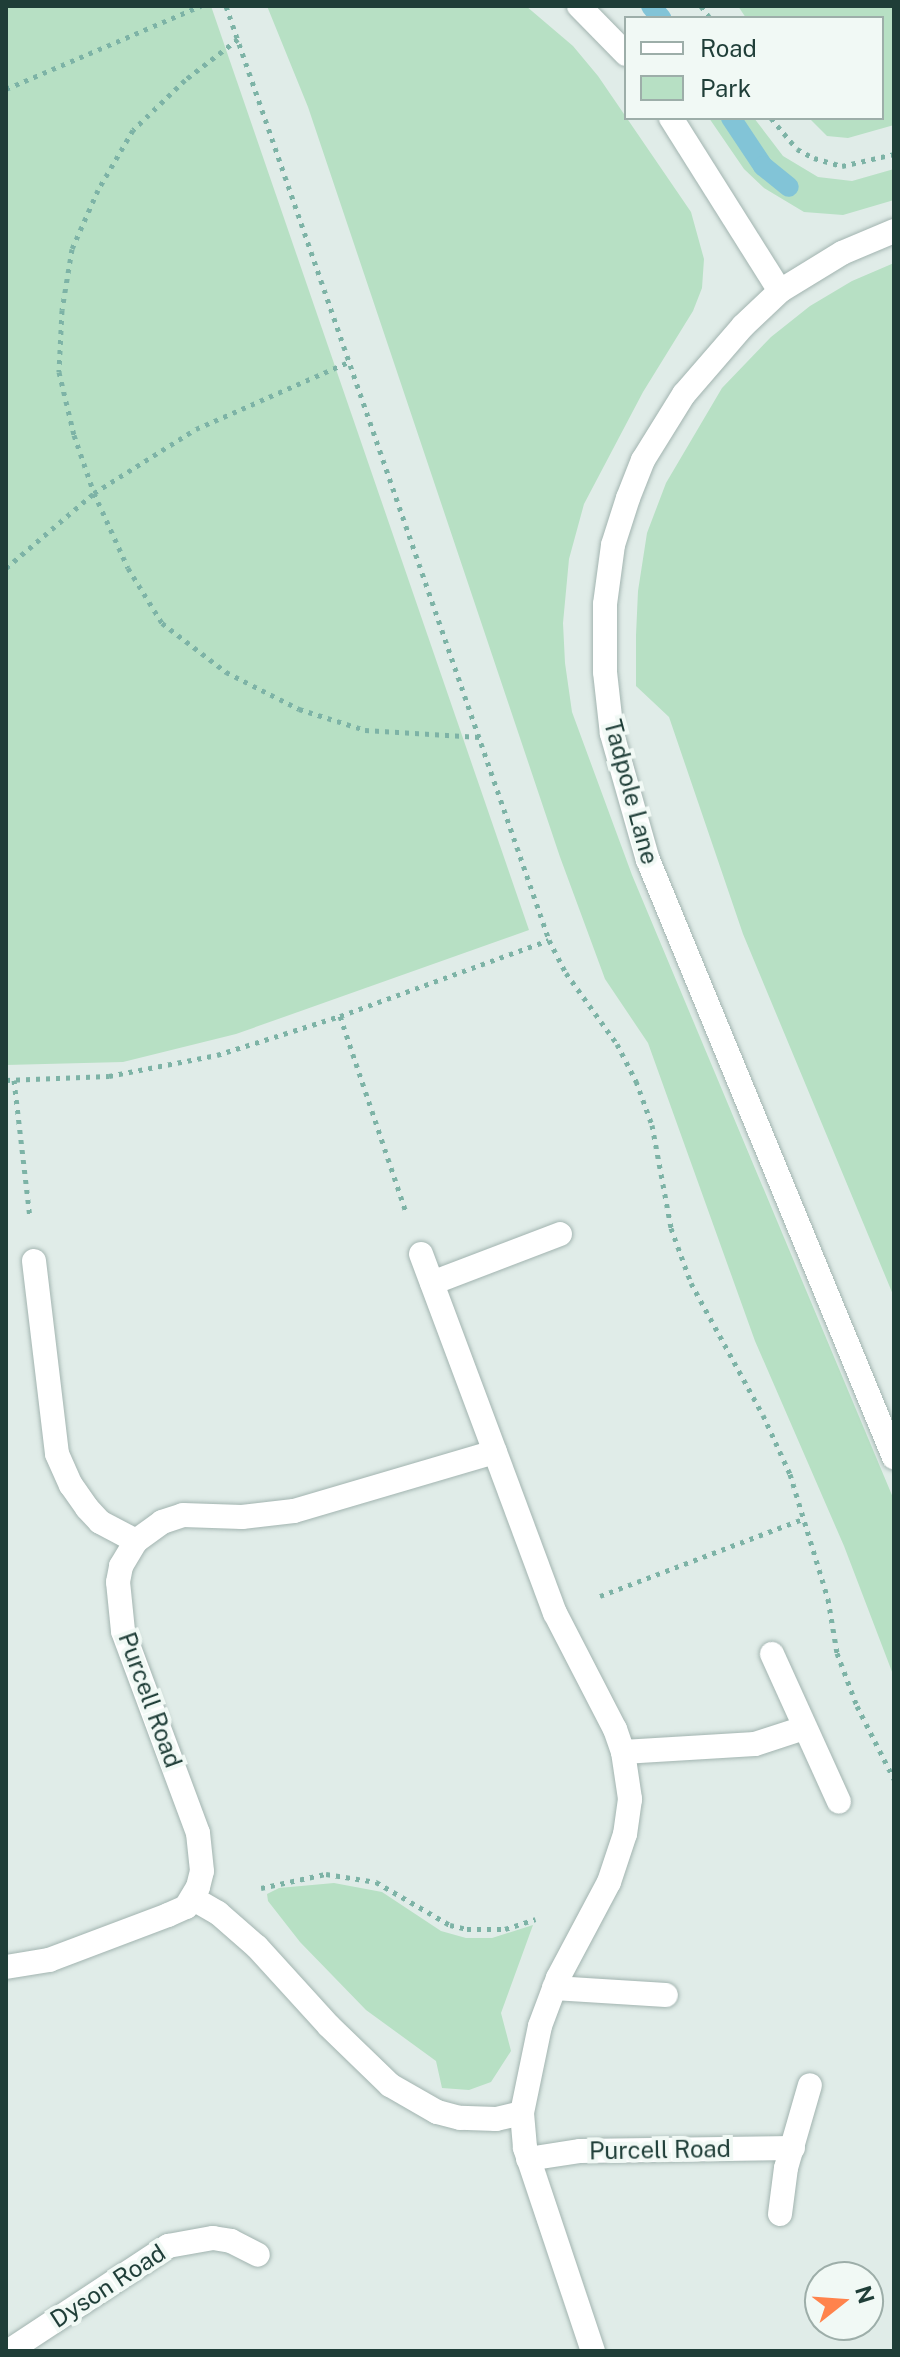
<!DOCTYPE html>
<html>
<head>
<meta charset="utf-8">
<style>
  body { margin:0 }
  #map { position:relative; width:900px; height:2357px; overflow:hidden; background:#e0ece8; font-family:"Public Sans",sans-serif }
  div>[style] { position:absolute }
  .green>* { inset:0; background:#b7e0c4 }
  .stream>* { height:20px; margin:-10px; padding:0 10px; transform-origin:10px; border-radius:10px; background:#82c4d7 }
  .path>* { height:5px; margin-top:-2.5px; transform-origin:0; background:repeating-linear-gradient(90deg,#7db3a6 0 4px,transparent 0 10px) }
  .roads { filter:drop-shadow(0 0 2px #a2b4b0) drop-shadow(0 0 2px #a2b4b0) }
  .lane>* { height:24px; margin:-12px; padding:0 12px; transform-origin:12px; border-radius:12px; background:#fff }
  .street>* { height:24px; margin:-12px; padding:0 12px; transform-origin:12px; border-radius:12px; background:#fff }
  .secondary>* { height:24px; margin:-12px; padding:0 12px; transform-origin:12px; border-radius:12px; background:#fff }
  span { translate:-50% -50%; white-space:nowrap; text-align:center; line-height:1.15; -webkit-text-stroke:8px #f1f9f5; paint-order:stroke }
  .street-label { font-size:24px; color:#1f3e38 }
  .frame { position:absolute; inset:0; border:8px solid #1f3e38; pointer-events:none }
  .legend { position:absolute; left:624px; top:16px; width:260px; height:104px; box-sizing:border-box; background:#f1f9f5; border:2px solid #9daea9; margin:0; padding:10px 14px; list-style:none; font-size:24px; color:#1f3e38 }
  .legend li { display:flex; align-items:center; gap:16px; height:40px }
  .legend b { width:40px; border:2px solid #9daea9 }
  .north { position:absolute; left:804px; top:2261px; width:80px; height:80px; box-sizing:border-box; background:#f1f9f5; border:2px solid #9daea9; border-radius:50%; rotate:73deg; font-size:22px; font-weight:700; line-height:32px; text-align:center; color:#1f3e38 }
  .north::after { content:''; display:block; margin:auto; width:28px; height:36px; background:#ff834c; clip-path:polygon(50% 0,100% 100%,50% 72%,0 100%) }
</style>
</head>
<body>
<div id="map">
  <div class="green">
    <i style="clip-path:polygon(6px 6px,211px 6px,529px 930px,236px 1034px,123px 1062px,6px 1065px)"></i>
    <i style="clip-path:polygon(267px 6px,526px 6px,573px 46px,598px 76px,691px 212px,704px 259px,702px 288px,693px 311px,643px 392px,584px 504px,569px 559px,563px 623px,565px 663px,572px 712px,632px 875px,894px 1500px,894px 1677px,844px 1546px,755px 1341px,648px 1043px,605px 979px,560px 857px,308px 107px)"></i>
    <i style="clip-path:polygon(738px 6px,894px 6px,894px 125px,848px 138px,827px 136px,809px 118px,882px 118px,882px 18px,746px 18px)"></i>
    <i style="clip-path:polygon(709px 118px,754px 118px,783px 156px,818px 177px,852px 181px,894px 169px,894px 200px,843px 215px,804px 212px,764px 188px,744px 169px)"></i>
    <i style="clip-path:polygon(894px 263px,894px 1297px,743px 934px,669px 717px,636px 686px,636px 635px,638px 591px,647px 533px,666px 483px,722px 388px,771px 337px,810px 306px,852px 281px)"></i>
    <i style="clip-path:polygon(334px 1883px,382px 1892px,441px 1931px,466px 1938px,492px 1938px,533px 1925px,501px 2013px,511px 2051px,491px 2082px,469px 2090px,442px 2088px,436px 2061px,366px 2010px,300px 1942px,268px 1901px,267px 1894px,279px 1888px)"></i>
  </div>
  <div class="stream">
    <i style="left:651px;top:6px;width:16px;rotate:50deg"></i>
    <i style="left:731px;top:118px;width:58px;rotate:56.3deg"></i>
    <i style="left:763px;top:166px;width:33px;rotate:39deg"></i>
  </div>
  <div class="path">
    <i style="left:226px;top:6px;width:988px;rotate:70.92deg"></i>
    <i style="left:549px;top:940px;width:37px;rotate:63deg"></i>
    <i style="left:566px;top:973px;width:87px;rotate:54.3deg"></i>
    <i style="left:617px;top:1044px;width:42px;rotate:62.8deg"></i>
    <i style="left:636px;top:1081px;width:47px;rotate:70deg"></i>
    <i style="left:652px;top:1125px;width:105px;rotate:79.5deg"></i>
    <i style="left:671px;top:1228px;width:59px;rotate:70deg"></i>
    <i style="left:691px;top:1283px;width:150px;rotate:61.4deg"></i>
    <i style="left:763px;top:1415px;width:65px;rotate:65.4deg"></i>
    <i style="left:790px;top:1474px;width:131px;rotate:73.1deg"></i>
    <i style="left:828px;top:1599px;width:55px;rotate:80.5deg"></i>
    <i style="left:837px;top:1653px;width:57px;rotate:69.3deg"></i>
    <i style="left:857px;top:1706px;width:82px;rotate:63.1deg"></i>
    <i style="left:701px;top:6px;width:15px;rotate:53deg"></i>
    <i style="left:238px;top:39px;width:67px;rotate:142.3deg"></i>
    <i style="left:185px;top:80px;width:72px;rotate:136.1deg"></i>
    <i style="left:133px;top:130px;width:69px;rotate:120.3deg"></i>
    <i style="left:98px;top:190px;width:64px;rotate:113.8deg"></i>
    <i style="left:72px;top:249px;width:62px;rotate:99.3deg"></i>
    <i style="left:62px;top:310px;width:62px;rotate:92.8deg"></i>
    <i style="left:59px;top:372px;width:65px;rotate:76.6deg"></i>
    <i style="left:74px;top:435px;width:61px;rotate:71deg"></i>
    <i style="left:94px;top:493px;width:82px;rotate:65.6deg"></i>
    <i style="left:128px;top:568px;width:65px;rotate:58.3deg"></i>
    <i style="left:162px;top:623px;width:81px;rotate:37.4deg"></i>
    <i style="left:226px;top:672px;width:82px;rotate:26.9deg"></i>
    <i style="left:299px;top:709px;width:69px;rotate:17.7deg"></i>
    <i style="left:365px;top:730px;width:115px;rotate:3.5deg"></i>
    <i style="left:6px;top:89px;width:212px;rotate:-23.1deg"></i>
    <i style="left:771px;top:118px;width:40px;rotate:50deg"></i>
    <i style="left:797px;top:149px;width:19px;rotate:28deg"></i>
    <i style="left:814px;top:158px;width:29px;rotate:16deg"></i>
    <i style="left:842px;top:166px;width:53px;rotate:-13deg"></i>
    <i style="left:6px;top:568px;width:116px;rotate:-40.4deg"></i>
    <i style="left:94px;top:493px;width:120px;rotate:-32.1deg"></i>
    <i style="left:196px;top:429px;width:169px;rotate:-23.7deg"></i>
    <i style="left:340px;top:1016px;width:207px;rotate:71.4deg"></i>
    <i style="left:6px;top:1080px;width:103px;rotate:-2.2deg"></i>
    <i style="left:109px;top:1076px;width:110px;rotate:-11deg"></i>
    <i style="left:217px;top:1055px;width:129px;rotate:-17.6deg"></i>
    <i style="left:340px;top:1016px;width:222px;rotate:-20deg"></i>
    <i style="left:14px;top:1080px;width:139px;rotate:83.4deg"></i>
    <i style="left:600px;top:1596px;width:219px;rotate:-20.8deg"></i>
    <i style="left:261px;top:1888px;width:66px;rotate:-12.2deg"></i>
    <i style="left:326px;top:1874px;width:51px;rotate:9.1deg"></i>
    <i style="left:376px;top:1882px;width:86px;rotate:30.2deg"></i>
    <i style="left:450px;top:1925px;width:17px;rotate:13deg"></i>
    <i style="left:467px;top:1929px;width:38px"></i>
    <i style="left:505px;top:1929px;width:32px;rotate:-18deg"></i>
  </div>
  <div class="roads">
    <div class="lane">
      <i style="left:34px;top:1261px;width:194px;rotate:83.2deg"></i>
      <i style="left:57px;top:1454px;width:34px;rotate:66deg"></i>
      <i style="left:71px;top:1485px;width:28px;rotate:55deg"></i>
      <i style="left:87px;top:1508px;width:19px;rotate:47deg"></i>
      <i style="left:100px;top:1522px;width:41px;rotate:27.8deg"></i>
      <i style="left:432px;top:1283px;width:137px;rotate:-20.9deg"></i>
      <i style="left:772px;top:1654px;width:162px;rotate:65.6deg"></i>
      <i style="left:623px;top:1752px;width:132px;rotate:-3.5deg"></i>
      <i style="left:755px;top:1744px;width:52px;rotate:-18.1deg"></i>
      <i style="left:554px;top:1988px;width:112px;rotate:3.6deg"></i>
      <i style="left:528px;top:2159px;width:53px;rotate:-8.7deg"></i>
      <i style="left:580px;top:2151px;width:213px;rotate:-0.8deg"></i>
      <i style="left:780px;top:2214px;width:46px;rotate:-82.6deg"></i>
      <i style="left:786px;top:2168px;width:86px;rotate:-73.9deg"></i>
      <i style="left:9px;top:2351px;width:191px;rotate:-33.4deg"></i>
      <i style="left:168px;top:2246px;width:46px;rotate:-10.1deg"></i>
      <i style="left:213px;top:2238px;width:18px;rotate:9deg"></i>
      <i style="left:231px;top:2241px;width:30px;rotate:27deg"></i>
    </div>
    <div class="street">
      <i style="left:421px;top:1254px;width:211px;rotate:69.5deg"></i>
      <i style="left:6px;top:1967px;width:44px;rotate:-9.2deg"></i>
      <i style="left:49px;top:1960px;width:127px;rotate:-20.7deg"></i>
      <i style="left:168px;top:1915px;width:20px;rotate:-24deg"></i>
      <i style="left:186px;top:1907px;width:23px;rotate:-59deg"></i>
      <i style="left:198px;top:1887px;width:16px;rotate:-76deg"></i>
      <i style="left:202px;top:1871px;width:38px;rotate:-96deg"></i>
      <i style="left:198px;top:1833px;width:215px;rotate:-110.4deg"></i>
      <i style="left:123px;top:1631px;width:49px;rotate:-95.8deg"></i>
      <i style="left:118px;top:1582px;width:16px;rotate:-79deg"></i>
      <i style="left:121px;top:1566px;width:29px;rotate:-59deg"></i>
      <i style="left:136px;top:1541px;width:32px;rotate:-36deg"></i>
      <i style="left:162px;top:1522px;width:22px;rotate:-18deg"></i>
      <i style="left:183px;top:1515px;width:59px;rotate:1.9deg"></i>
      <i style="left:242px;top:1517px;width:52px;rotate:-6.6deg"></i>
      <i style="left:294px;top:1511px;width:209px;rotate:-16.4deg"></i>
      <i style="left:495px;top:1452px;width:172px;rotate:69.6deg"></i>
      <i style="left:555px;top:1613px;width:131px;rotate:62.7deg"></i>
      <i style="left:615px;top:1729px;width:24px;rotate:71deg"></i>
      <i style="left:623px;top:1752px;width:48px;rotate:81.5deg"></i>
      <i style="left:630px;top:1799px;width:35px;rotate:98deg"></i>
      <i style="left:625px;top:1834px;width:51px;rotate:108.4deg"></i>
      <i style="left:609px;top:1882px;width:109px;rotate:118deg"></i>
      <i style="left:558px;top:1978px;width:51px;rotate:110.6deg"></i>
      <i style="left:540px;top:2026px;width:89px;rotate:101.7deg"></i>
      <i style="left:522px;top:2113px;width:27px;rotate:167deg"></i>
      <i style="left:496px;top:2119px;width:36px;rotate:-178deg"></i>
      <i style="left:460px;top:2118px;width:24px;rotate:-165deg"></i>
      <i style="left:437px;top:2112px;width:54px;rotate:-150.1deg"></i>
      <i style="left:390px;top:2085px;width:85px;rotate:-136deg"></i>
      <i style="left:329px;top:2026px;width:107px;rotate:-132.3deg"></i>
      <i style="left:257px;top:1947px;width:52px;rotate:-138.9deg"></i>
      <i style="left:218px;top:1913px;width:28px;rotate:-150deg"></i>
      <i style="left:522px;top:2113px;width:35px;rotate:85deg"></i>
      <i style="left:525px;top:2148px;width:214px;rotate:71.5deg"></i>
    </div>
    <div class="secondary">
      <i style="left:579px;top:6px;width:67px;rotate:45.6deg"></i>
      <i style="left:671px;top:118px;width:204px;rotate:57.8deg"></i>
      <i style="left:894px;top:231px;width:56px;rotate:157.1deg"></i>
      <i style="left:842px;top:253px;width:73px;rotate:148.5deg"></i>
      <i style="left:780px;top:291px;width:51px;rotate:136.6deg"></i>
      <i style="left:743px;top:326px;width:90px;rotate:130.9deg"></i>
      <i style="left:684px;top:394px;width:78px;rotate:121.8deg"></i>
      <i style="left:643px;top:460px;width:41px;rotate:111.5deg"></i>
      <i style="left:628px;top:498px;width:49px;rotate:107.7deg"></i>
      <i style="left:613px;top:545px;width:60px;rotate:97.7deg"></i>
      <i style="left:605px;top:604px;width:68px;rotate:90deg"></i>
      <i style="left:605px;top:672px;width:62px;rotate:83.6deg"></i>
      <i style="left:612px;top:734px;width:131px;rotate:74.1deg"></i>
      <i style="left:648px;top:860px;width:646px;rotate:67.61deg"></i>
    </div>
  </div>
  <div class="street-label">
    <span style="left:631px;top:792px;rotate:75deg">Tadpole Lane</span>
    <span style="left:150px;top:1700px;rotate:70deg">Purcell Road</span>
    <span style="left:660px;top:2150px;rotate:-1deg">Purcell Road</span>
    <span style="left:108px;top:2286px;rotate:-33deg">Dyson Road</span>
  </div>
  <div class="frame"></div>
  <ul class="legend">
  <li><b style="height:10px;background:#fff"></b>Road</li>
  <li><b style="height:22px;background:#b7e0c4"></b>Park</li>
  </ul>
  <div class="north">N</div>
</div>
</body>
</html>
